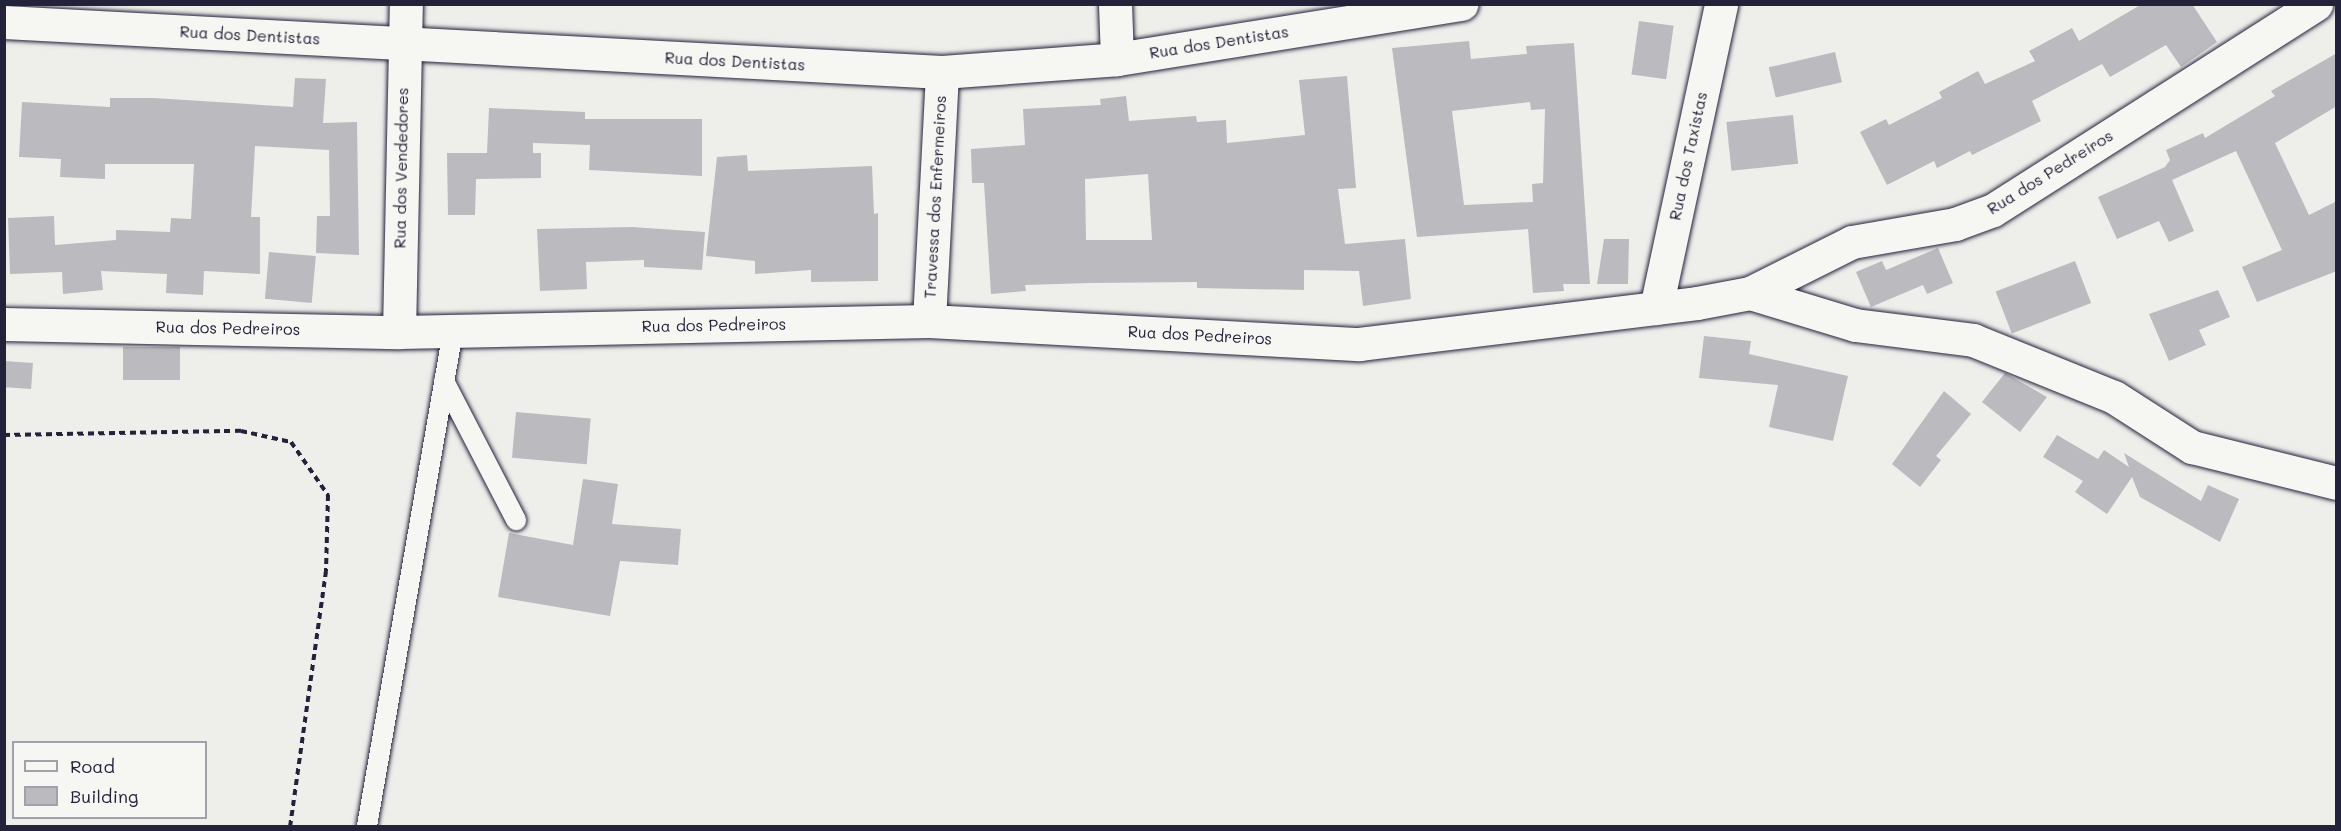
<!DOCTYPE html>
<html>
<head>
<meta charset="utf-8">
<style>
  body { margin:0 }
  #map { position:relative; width:2341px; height:831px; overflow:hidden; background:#eeeeeb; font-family:Mali,sans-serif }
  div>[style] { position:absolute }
  .building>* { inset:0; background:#bbbbbf; transform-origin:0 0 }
  .path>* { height:4px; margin-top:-2px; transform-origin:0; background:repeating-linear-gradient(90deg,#22223b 0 6px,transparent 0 10.5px) }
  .roads { filter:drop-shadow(0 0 2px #22223b) drop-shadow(0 0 2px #22223b) }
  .service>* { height:20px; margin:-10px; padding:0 10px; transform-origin:10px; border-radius:10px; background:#f6f6f2 }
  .minor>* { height:33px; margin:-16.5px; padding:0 16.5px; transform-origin:16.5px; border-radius:16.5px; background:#f6f6f2 }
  span { translate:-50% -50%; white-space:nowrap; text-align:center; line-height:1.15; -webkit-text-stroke:4.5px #f6f6f2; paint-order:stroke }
  .street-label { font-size:16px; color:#22223b }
  .frame { position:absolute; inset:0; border:6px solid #22223b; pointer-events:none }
  .legend { position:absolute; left:12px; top:741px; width:195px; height:78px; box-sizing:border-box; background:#f6f6f2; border:2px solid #a1a1a9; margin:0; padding:8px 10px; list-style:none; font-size:18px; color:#22223b }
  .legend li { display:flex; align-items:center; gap:12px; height:30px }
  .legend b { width:30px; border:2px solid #a1a1a9 }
</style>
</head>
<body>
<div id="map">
  <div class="building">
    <i style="clip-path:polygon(2142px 4px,2192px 4px,2217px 42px,2181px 67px,2166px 45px,2110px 77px,2102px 64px,2032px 101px,2041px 121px,1972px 155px,1970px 151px,1937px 168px,1934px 161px,1887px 185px,1860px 132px,1886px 119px,1889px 125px,1942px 98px,1939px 92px,1978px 71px,1985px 84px,2035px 61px,2029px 51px,2072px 28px,2079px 41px)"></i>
    <i style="left:1639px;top:21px;width:35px;height:54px;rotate:8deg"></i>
    <i style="clip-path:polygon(evenodd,1469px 41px,1471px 59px,1527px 54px,1526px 46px,1574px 43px,1590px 284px,1563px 284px,1564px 291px,1533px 293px,1528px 229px,1417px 237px,1392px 48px,1469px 41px,1530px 102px,1531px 110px,1545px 109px,1543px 183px,1532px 184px,1533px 202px,1464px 205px,1452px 111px,1530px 102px)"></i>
    <i style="left:1835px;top:52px;width:31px;height:68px;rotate:77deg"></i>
    <i style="clip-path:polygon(2337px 53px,2337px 106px,2275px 143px,2309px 215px,2337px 201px,2337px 271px,2257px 302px,2242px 267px,2282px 250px,2236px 151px,2172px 180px,2194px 231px,2169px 242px,2159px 221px,2117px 239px,2098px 197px,2165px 167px,2170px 160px,2166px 150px,2203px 133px,2205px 138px,2275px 96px,2271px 91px)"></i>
    <i style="clip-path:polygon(evenodd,1347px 76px,1356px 188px,1338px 189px,1345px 244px,1405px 239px,1411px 299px,1363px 306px,1359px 271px,1304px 270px,1304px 290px,1197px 288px,1197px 282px,1090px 283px,1025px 285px,1026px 291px,991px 294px,984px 183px,972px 183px,971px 149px,1025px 145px,1023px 109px,1101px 105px,1100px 99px,1126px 96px,1129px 121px,1196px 116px,1197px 122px,1226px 120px,1227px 143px,1305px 135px,1299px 80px,1347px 76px,1148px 174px,1152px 240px,1086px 240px,1085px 179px,1148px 174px)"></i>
    <i style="clip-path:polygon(295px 78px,326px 79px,323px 123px,357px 122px,359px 255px,316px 253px,317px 216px,330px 216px,329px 150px,255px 146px,251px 217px,260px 217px,260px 274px,204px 271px,203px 295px,166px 293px,167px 274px,101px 271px,103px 290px,63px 294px,62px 272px,10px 274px,8px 218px,54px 216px,55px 245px,116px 240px,116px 230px,170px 232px,171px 218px,191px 219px,194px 164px,105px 164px,105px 179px,60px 177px,61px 159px,19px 157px,22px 102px,110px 107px,110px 98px,154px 98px,293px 107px)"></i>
    <i style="clip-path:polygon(489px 108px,585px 112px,585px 119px,702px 119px,702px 176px,589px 170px,590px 145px,533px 143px,533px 153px,541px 153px,541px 178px,476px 179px,475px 215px,448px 215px,447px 153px,487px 153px)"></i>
    <i style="left:1793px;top:115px;width:49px;height:67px;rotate:84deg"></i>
    <i style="clip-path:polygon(747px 155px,748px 171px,872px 166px,874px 214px,878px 213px,878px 281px,811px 282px,811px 270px,755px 274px,755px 261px,706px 256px,717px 157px)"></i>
    <i style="clip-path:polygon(632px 227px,705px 232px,702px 270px,644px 267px,644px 260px,586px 262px,587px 289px,540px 291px,537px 229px)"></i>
    <i style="clip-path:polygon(1604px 239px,1629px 239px,1628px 284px,1597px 284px)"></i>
    <i style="clip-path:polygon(1938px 248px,1953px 283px,1927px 294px,1923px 285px,1871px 307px,1856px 272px,1882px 261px,1886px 270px)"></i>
    <i style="left:269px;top:252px;width:47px;height:47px;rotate:5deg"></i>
    <i style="left:2075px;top:261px;width:45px;height:85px;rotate:69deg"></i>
    <i style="clip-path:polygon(2218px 290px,2230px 317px,2199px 330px,2206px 345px,2169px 361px,2149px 314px)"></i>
    <i style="clip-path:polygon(1704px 336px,1751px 341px,1749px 354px,1848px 376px,1833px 441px,1769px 427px,1778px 385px,1699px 378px)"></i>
    <i style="left:123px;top:347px;width:57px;height:33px"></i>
    <i style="left:4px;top:361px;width:29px;height:26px;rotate:4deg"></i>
    <i style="clip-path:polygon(2005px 373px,2047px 397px,2020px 432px,1982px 402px)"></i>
    <i style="clip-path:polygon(1944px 391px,1971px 414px,1936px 456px,1941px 460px,1920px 487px,1892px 464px)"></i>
    <i style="left:516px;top:412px;width:75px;height:46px;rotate:5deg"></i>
    <i style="clip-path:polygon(2057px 435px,2098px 459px,2104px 450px,2129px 467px,2124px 453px,2201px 501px,2208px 485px,2239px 499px,2220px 542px,2140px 497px,2132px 477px,2107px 514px,2075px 492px,2083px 481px,2043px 457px)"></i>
    <i style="clip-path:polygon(583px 479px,618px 484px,612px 524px,681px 529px,678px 565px,620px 561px,610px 616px,498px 597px,509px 533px,573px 545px)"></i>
  </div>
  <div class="path">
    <i style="left:4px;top:435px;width:237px;rotate:-1deg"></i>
    <i style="left:241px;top:431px;width:51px;rotate:12.4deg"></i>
    <i style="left:291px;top:442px;width:65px;rotate:55.1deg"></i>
    <i style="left:328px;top:495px;width:76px;rotate:91.5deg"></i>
    <i style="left:326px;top:571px;width:258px;rotate:98deg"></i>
  </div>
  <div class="roads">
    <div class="service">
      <i style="left:444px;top:381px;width:157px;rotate:62.6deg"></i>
      <i style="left:367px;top:826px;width:502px;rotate:-80.14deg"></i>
    </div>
    <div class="minor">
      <i style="left:1115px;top:4px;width:55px;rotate:87.9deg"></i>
      <i style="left:4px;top:22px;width:939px;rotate:3.05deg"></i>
      <i style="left:942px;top:72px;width:175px;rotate:-4.2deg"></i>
      <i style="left:1117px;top:59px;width:349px;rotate:-9.1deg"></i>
      <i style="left:1750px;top:293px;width:110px;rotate:16.9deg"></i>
      <i style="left:1855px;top:325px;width:119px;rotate:7.2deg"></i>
      <i style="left:1973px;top:340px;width:152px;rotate:22deg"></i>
      <i style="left:2114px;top:397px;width:93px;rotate:32.7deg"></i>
      <i style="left:2192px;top:447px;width:148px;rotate:14deg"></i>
      <i style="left:1656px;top:308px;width:311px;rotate:-77.9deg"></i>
      <i style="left:929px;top:321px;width:249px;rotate:-87deg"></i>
      <i style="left:4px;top:324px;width:395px;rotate:1.2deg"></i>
      <i style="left:399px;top:332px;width:530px;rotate:-1.19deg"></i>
      <i style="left:929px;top:321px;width:431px;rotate:3.1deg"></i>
      <i style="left:1359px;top:344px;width:340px;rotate:-6.9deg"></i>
      <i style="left:1697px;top:303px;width:54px;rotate:-10.7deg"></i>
      <i style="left:1750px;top:293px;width:114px;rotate:-26.6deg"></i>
      <i style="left:1852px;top:242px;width:105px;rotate:-9.9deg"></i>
      <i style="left:1955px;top:224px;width:40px;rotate:-20.2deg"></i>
      <i style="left:1993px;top:210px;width:383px;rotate:-32.5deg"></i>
      <i style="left:399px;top:332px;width:328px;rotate:-88.8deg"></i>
    </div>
  </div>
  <div class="street-label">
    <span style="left:250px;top:35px;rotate:3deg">Rua dos Dentistas</span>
    <span style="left:1219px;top:42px;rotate:-9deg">Rua dos Dentistas</span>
    <span style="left:735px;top:61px;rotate:3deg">Rua dos Dentistas</span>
    <span style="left:1688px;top:156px;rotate:-78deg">Rua dos Taxistas</span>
    <span style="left:401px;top:168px;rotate:-89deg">Rua dos Vendedores</span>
    <span style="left:2050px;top:172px;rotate:-32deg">Rua dos Pedreiros</span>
    <span style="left:935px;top:197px;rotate:-87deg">Travessa dos Enfermeiros</span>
    <span style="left:714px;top:325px;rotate:-1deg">Rua dos Pedreiros</span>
    <span style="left:228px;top:328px;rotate:1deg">Rua dos Pedreiros</span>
    <span style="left:1200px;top:335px;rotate:3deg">Rua dos Pedreiros</span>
  </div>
  <div class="frame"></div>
  <ul class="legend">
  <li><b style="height:8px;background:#f6f6f2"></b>Road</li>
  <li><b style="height:16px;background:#bbbbbf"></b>Building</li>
  </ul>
</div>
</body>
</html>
